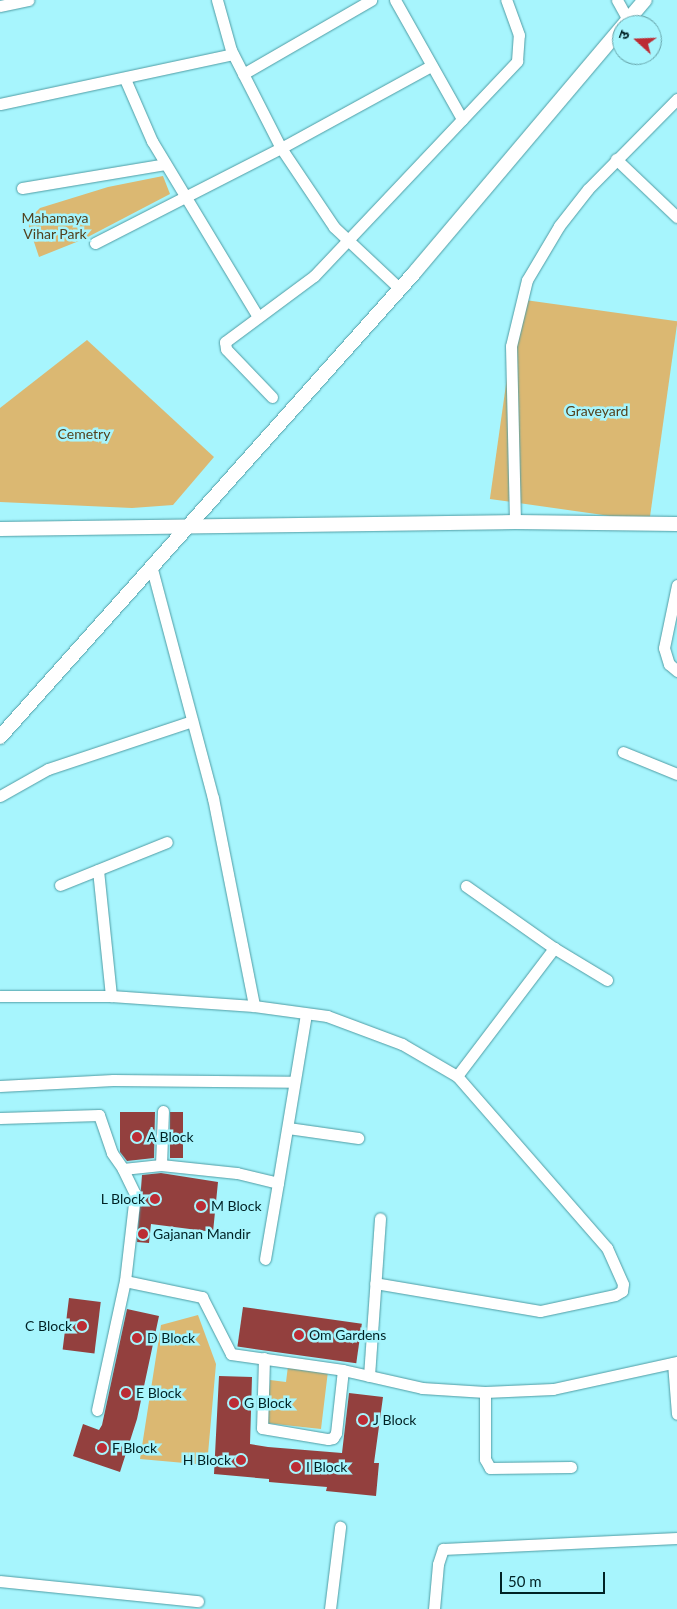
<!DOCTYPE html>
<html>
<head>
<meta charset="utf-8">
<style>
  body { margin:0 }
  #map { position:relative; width:677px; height:1609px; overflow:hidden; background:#a7f5fd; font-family:Lato,"Noto Sans Devanagari",sans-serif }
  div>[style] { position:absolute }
  .green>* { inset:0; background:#dbb872; transform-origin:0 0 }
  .building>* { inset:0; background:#93403e; transform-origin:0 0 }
  .roads { filter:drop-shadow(0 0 1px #4f9ca4) drop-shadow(0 0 1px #4f9ca4) }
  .minor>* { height:11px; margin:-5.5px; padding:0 5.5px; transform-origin:5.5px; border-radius:5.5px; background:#fff }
  .tertiary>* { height:14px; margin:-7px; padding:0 7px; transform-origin:7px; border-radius:7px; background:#fff }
  .dots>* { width:14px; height:14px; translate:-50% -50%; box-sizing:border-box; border:2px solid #a7f5fd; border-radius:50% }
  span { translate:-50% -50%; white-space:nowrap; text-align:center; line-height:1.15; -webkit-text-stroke:5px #a7f5fd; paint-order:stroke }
  .park-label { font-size:14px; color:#52411e }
  .poi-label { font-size:14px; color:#002225 }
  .left { translate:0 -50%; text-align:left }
  .right { translate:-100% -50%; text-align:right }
  .north { position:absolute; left:612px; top:15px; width:50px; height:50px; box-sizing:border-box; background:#a7f5fd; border:1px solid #64a1a7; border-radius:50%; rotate:290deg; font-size:14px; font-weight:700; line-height:20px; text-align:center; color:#002225 }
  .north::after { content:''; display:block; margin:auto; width:18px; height:22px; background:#bc2c34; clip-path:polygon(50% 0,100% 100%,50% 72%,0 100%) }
  .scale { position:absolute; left:500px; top:1572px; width:105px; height:22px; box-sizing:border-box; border:2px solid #002225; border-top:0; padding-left:6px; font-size:15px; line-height:18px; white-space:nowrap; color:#002225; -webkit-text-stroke:4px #a7f5fd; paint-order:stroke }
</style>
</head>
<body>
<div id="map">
  <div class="green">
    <i style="clip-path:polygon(163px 176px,170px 194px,84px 239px,39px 257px,27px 221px,40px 208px,108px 187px)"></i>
    <i style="left:518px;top:299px;width:161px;height:202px;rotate:8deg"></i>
    <i style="clip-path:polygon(87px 340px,214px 457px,173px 505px,132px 508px,0 502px,0 408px)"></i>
    <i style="clip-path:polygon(198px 1315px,216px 1364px,207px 1465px,140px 1459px,161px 1325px)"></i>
    <i style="clip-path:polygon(288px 1366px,328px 1371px,321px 1429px,266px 1423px,270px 1380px,286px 1382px)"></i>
  </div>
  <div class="building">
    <i style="clip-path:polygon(120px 1112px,155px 1112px,154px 1158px,127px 1161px,120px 1152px)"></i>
    <i style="left:170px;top:1112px;width:13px;height:46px"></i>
    <i style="clip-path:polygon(161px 1173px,218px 1182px,213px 1232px,151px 1224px,149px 1243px,137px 1242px,142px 1175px)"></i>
    <i style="left:69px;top:1298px;width:32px;height:52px;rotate:7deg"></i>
    <i style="left:243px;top:1307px;width:120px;height:40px;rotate:8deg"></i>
    <i style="clip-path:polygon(127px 1309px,159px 1316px,137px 1419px,120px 1472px,73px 1456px,83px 1424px,99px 1430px,102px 1425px)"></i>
    <i style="clip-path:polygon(219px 1376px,252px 1377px,250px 1444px,268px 1447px,342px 1453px,349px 1393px,383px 1397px,374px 1463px,379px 1463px,376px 1496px,326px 1491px,327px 1487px,269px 1482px,269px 1479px,214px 1474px)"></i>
  </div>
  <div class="roads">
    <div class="minor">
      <i style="left:217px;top:0;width:52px;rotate:74.4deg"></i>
      <i style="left:231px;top:50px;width:110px;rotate:63deg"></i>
      <i style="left:281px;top:148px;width:95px;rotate:56.1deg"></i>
      <i style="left:334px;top:227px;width:91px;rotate:43.2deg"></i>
      <i style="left:395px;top:0;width:137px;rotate:60.6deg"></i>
      <i style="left:617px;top:0;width:21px;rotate:61deg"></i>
      <i style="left:0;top:6px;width:29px;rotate:-12deg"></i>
      <i style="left:243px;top:74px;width:148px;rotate:-30deg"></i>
      <i style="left:125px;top:79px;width:68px;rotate:66.5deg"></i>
      <i style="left:152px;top:141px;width:205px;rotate:58.9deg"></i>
      <i style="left:0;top:104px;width:238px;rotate:-12.1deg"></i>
      <i style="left:616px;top:159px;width:84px;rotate:43.6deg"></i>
      <i style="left:22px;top:188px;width:145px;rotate:-9.5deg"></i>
      <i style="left:95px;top:243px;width:209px;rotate:-27.1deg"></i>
      <i style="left:281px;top:148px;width:171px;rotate:-28.7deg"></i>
      <i style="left:272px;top:397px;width:66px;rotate:-133.8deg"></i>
      <i style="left:226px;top:349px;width:7px;rotate:-98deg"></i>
      <i style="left:225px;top:342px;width:111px;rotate:-36.6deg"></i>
      <i style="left:314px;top:276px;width:296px;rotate:-46.6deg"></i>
      <i style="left:517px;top:61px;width:26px;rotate:-86deg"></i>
      <i style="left:519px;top:35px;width:37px;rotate:-110deg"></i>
      <i style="left:515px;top:522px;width:176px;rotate:-91.3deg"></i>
      <i style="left:511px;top:346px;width:68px;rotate:-76.4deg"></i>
      <i style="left:527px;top:280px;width:63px;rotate:-59.3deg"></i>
      <i style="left:559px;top:226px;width:47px;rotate:-51.9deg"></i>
      <i style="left:588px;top:189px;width:127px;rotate:-45.3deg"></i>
      <i style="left:152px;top:569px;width:237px;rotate:75.1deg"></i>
      <i style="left:213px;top:798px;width:212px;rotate:78.8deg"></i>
      <i style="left:677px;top:585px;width:64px;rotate:101.7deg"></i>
      <i style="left:664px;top:648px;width:17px;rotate:73deg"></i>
      <i style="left:669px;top:664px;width:11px;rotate:41deg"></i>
      <i style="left:623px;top:752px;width:58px;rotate:22.2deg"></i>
      <i style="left:0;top:796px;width:55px;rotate:-29.4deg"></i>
      <i style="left:48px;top:769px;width:152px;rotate:-18.4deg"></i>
      <i style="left:98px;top:870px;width:127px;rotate:84.1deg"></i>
      <i style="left:60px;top:885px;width:115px;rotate:-21.9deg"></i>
      <i style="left:466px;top:886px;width:108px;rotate:35.2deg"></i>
      <i style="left:554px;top:948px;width:62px;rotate:31.1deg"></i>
      <i style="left:0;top:996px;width:111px"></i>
      <i style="left:111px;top:996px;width:143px;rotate:4deg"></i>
      <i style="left:254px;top:1006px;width:74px;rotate:7.8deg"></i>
      <i style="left:327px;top:1016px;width:80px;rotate:20.5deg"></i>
      <i style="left:402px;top:1044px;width:64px;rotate:30.2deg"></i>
      <i style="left:457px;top:1076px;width:228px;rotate:48.9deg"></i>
      <i style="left:607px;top:1248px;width:39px;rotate:66deg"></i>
      <i style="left:623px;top:1284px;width:7px;rotate:98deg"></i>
      <i style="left:622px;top:1291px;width:8px;rotate:150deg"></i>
      <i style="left:615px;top:1295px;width:77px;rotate:168deg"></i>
      <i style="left:540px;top:1311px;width:167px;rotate:-170.4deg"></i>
      <i style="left:457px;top:1076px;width:161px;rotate:-52.8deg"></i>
      <i style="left:0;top:1086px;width:113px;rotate:-3deg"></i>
      <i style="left:113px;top:1080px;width:179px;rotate:0.6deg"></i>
      <i style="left:0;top:1118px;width:99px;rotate:-1.7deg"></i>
      <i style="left:99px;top:1115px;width:40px;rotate:71.1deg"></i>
      <i style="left:112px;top:1153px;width:19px;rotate:55deg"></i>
      <i style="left:123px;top:1169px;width:38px;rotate:-6deg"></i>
      <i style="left:161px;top:1165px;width:54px;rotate:-87.9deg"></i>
      <i style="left:288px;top:1128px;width:71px;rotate:8.1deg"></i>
      <i style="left:161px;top:1165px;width:76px;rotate:6deg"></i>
      <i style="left:237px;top:1173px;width:42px;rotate:13.7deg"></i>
      <i style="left:278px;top:1183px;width:77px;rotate:99.7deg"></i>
      <i style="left:278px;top:1183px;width:171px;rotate:-80.6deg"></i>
      <i style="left:125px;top:1281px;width:79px;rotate:11.7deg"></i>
      <i style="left:202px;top:1297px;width:64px;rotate:63deg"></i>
      <i style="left:231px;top:1354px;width:113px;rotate:8.1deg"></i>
      <i style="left:343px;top:1370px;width:81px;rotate:12.8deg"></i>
      <i style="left:422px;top:1388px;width:63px;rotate:3.6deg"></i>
      <i style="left:485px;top:1392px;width:68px;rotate:-2.5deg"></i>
      <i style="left:553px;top:1389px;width:127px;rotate:-12.3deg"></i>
      <i style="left:264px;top:1358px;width:70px;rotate:91.6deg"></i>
      <i style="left:262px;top:1428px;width:67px;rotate:9.5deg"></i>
      <i style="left:328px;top:1439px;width:5px;rotate:-11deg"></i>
      <i style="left:333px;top:1438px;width:6px;rotate:-59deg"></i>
      <i style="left:336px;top:1433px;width:63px;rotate:-83.7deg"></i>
      <i style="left:673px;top:1363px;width:51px;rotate:85.5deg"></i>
      <i style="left:369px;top:1376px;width:158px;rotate:-86deg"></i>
      <i style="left:485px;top:1392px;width:67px;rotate:90deg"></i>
      <i style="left:485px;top:1459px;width:10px;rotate:61deg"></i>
      <i style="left:490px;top:1468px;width:81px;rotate:-0.7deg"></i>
      <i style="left:97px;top:1410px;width:132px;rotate:-77.8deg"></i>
      <i style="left:125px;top:1281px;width:88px;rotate:-83.4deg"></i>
      <i style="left:135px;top:1194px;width:28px;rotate:-116deg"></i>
      <i style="left:0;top:1581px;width:199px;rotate:5.8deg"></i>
      <i style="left:330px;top:1609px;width:83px;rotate:-83deg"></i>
      <i style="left:434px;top:1609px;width:45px;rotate:-84.9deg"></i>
      <i style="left:438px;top:1564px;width:16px;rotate:-72deg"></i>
      <i style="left:443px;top:1549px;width:234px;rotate:-2.7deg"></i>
    </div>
    <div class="tertiary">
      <i style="left:0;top:529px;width:515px;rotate:-0.78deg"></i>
      <i style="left:515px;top:522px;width:162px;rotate:0.7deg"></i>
      <i style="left:0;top:737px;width:623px;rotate:-48.25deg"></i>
      <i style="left:415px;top:272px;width:356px;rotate:-49.8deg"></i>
    </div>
  </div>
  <div class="dots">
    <i style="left:137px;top:1137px;background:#bc2c34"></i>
    <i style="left:155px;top:1199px;background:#bc2c34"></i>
    <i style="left:201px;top:1206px;background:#bc2c34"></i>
    <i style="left:143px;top:1234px;background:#bc2c34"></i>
    <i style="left:82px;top:1326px;background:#bc2c34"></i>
    <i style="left:299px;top:1335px;background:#bc2c34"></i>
    <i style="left:137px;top:1338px;background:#bc2c34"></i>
    <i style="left:126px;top:1393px;background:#bc2c34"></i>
    <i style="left:234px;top:1403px;background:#bc2c34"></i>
    <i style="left:363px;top:1420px;background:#bc2c34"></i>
    <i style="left:102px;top:1448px;background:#bc2c34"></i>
    <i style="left:241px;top:1460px;background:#bc2c34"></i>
    <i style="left:296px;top:1467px;background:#bc2c34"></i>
  </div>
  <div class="park-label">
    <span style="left:55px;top:226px">Mahamaya<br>Vihar Park</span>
    <span style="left:597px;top:411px">Graveyard</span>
    <span style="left:84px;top:434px">Cemetry</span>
  </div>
  <div class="poi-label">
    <span class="left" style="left:147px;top:1137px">A Block</span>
    <span class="right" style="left:145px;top:1199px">L Block</span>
    <span class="left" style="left:211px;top:1206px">M Block</span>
    <span class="left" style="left:153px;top:1234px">Gajanan Mandir</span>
    <span class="right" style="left:72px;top:1326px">C Block</span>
    <span class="left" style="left:309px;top:1335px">Om Gardens</span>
    <span class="left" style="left:147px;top:1338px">D Block</span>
    <span class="left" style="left:136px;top:1393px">E Block</span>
    <span class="left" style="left:244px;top:1403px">G Block</span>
    <span class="left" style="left:373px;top:1420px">J Block</span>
    <span class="left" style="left:112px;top:1448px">F Block</span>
    <span class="right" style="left:231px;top:1460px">H Block</span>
    <span class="left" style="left:306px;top:1467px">I Block</span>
  </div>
  <div class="north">उ</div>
  <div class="scale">50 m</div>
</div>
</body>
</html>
